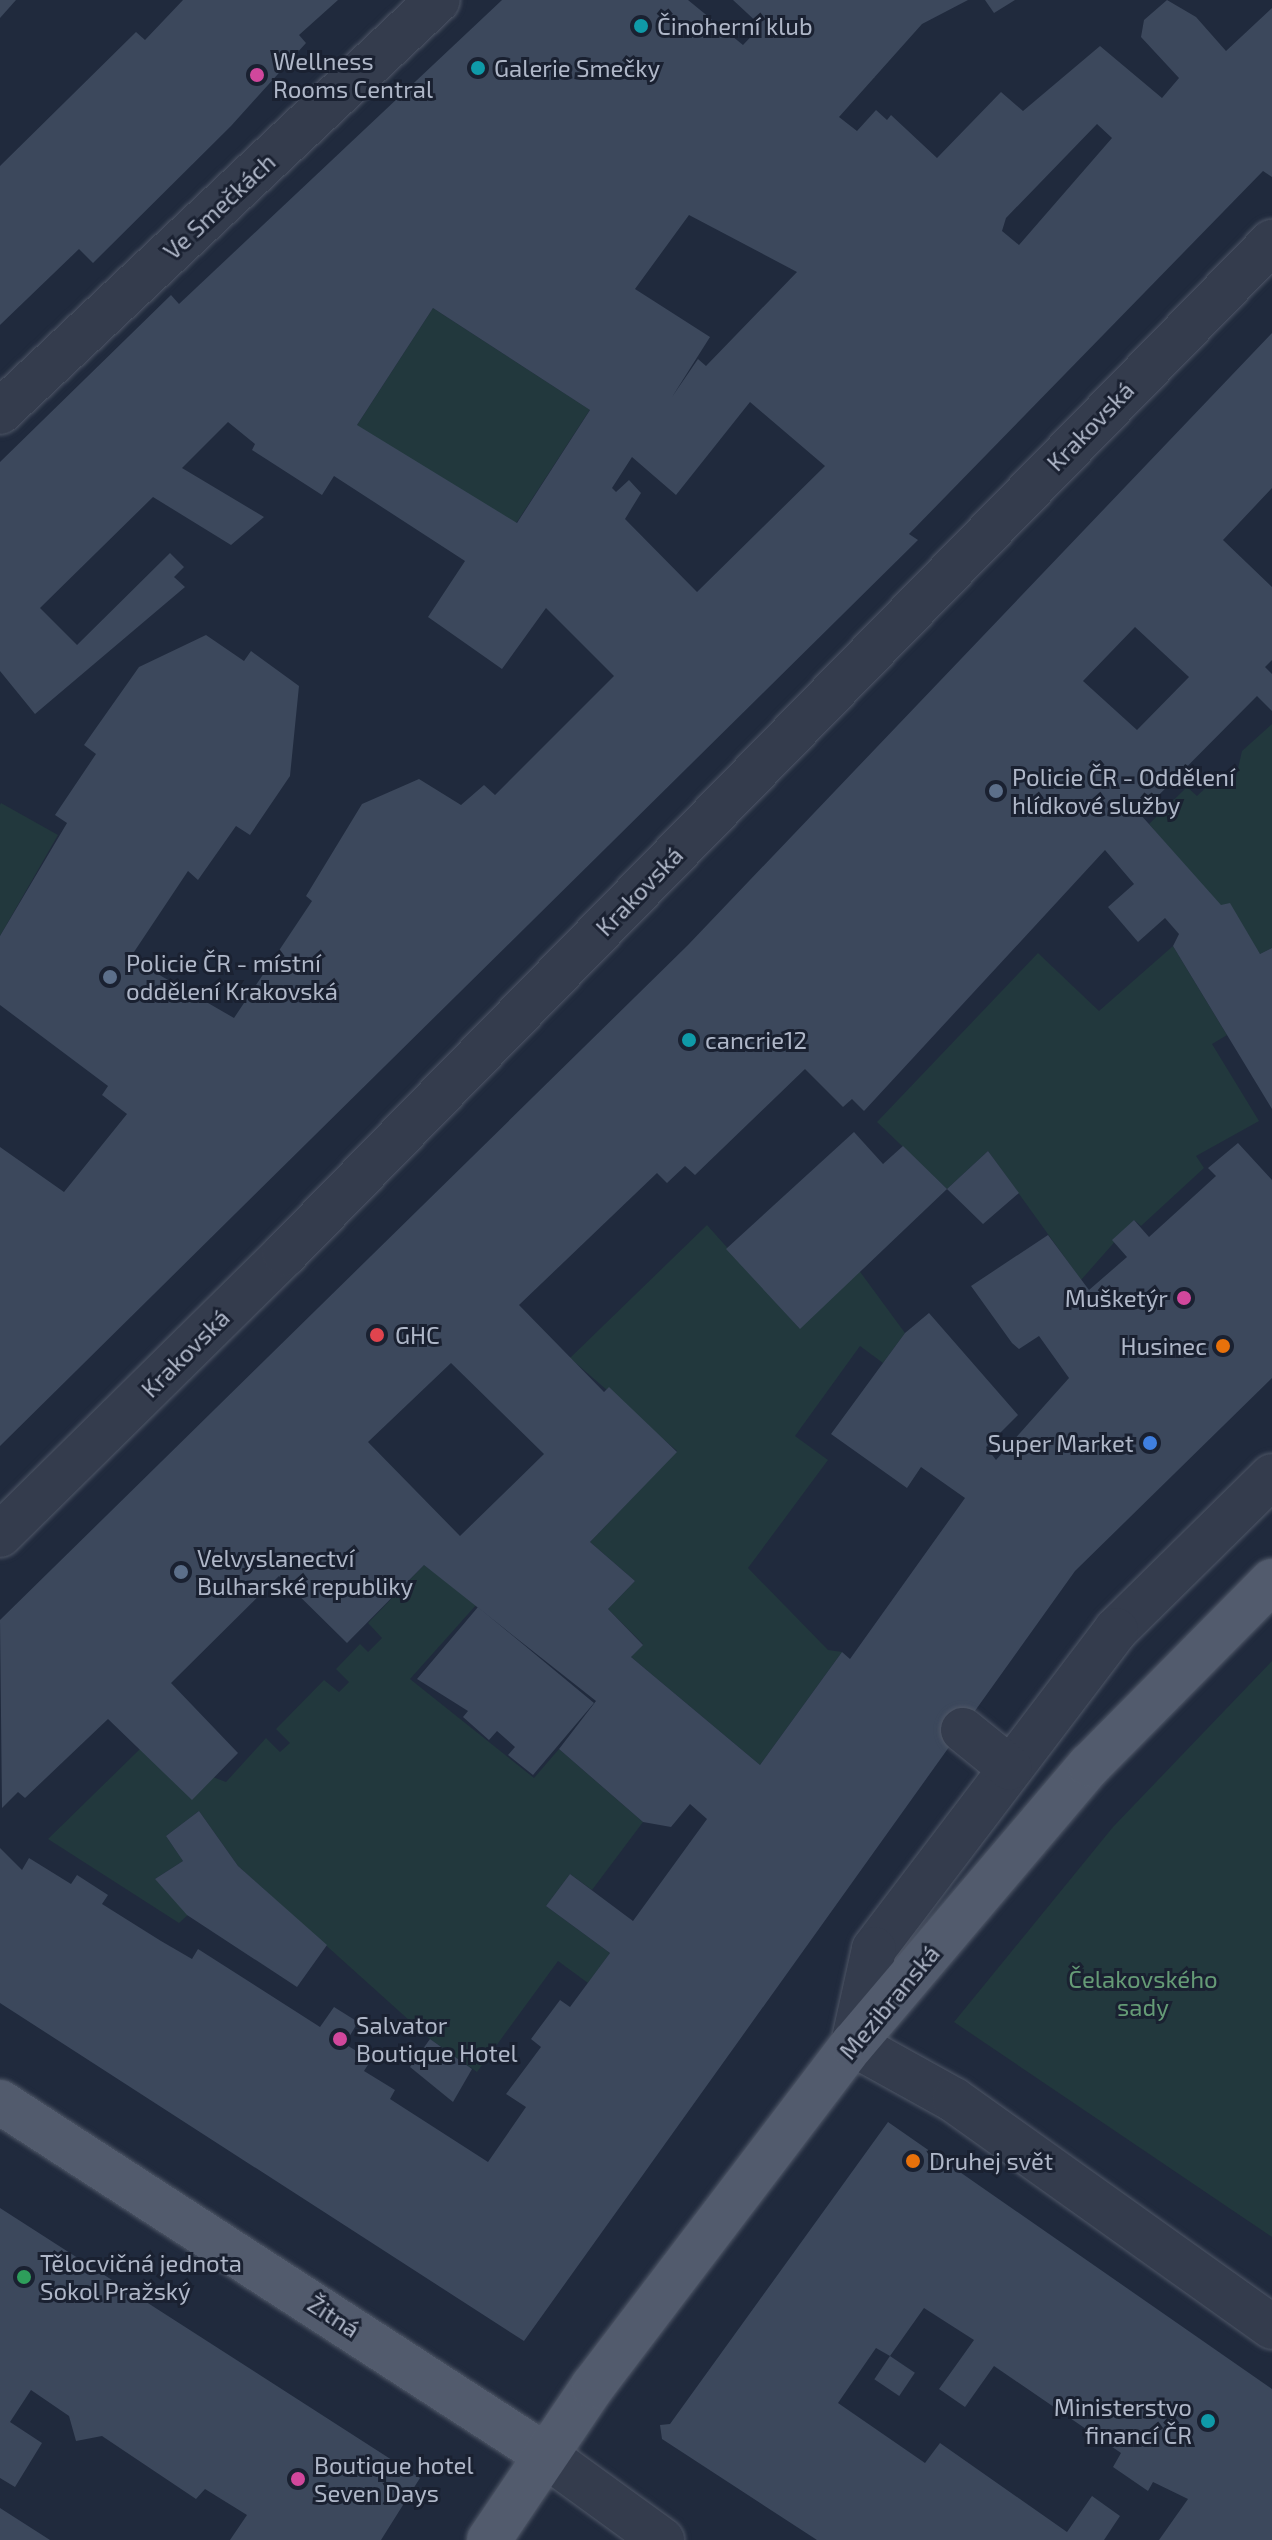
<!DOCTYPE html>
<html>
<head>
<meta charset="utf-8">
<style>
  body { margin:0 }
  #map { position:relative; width:1272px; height:2540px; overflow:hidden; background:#202a3d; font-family:"Exo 2",sans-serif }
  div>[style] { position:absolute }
  .green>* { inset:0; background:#22383d; transform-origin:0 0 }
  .building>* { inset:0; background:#3c485c; transform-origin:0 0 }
  .roads { filter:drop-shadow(0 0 2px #4f5767) drop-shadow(0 0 2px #4f5767) }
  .minor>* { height:44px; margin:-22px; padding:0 22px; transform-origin:22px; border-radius:22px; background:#343c4d }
  .major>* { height:44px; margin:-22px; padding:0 22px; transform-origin:22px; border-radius:22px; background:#525b6d }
  .dots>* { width:22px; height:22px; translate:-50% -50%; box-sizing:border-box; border:4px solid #1a2131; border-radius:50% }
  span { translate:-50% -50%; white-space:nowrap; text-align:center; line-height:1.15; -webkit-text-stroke:6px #1a2131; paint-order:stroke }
  .poi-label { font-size:24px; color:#afb7c8 }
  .left { translate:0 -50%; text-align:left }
  .right { translate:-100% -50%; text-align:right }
  .street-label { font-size:24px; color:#afb7c8 }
  .park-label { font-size:24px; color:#659b76 }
</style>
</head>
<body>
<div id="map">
  <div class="green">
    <i style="left:433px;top:308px;width:187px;height:140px;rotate:33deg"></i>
    <i style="clip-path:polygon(1272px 724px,1272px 948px,1260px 954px,1149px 824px,1187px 787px,1197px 796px,1214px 780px,1236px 777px,1242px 751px)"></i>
    <i style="clip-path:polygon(1px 803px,58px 835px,0 936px,0 805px)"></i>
    <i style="clip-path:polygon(1173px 946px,1227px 1035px,1212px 1044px,1259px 1121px,1196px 1156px,1204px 1168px,1141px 1226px,1134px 1220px,1081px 1280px,988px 1151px,947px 1189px,877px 1122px,1038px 953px,1099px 1011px)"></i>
    <i style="clip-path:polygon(707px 1225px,799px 1328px,858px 1269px,905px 1333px,883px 1363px,860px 1346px,795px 1436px,828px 1460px,748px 1568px,828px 1650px,842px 1652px,760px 1765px,631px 1657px,643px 1644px,608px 1609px,635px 1581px,590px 1542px,677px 1451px,570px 1358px)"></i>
    <i style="clip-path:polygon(424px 1565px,477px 1604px,410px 1679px,534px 1778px,559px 1749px,643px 1822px,592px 1890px,570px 1874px,546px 1906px,610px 1953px,588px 1983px,558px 1961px,477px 2072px,430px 2039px,238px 1866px,199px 1811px,166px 1836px,183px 1861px,155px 1879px,190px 1913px,179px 1923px,48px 1839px,140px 1749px,226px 1782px,266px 1738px,280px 1752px,290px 1743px,276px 1729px,324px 1680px,339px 1692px,349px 1682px,336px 1669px,360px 1644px,368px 1652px,382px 1638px,368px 1623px)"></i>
    <i style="clip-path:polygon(1272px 1661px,1272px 2237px,954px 2022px,1113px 1827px)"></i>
  </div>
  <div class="building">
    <i style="clip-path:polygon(0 0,16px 0,0 18px)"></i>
    <i style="clip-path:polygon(183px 0,338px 0,299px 35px,306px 43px,231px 126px,93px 263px,79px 249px,0 325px,0 166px,136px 32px,145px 40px)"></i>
    <i style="clip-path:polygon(evenodd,502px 0,688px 0,743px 45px,761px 26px,733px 0,968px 0,922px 24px,839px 117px,857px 131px,876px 110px,887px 120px,891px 115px,937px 158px,1001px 92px,1023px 111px,1100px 46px,1162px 98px,1179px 78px,1141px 37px,1144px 20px,1167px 0,1196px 17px,1226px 51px,1272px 8px,1272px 177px,1263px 171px,909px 534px,918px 540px,0 1446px,0 1147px,64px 1192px,127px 1114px,102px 1095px,108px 1086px,0 1005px,0 936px,67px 823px,55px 815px,96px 754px,84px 745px,139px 667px,206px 635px,244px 661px,251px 651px,299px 686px,290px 776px,250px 835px,236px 826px,198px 880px,188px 871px,130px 958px,234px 1018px,312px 901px,306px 896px,362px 804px,419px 779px,461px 805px,484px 785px,495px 795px,614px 676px,546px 608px,502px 669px,428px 617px,465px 561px,334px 476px,322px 495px,252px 450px,255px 444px,228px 422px,182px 468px,264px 517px,231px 545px,153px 497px,40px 608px,77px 645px,170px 553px,184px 567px,174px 577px,185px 587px,35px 714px,0 671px,0 462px,171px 295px,179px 304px,502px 0,1097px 124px,1112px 138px,1019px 245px,1002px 231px,1006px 218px,1097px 124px,502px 0,689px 215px,797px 272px,706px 366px,698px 359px,672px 397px,710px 337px,635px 289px,689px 215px,502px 0,433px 308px,590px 410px,517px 523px,357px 425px,433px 308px,502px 0,750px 402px,825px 466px,697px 592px,625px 519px,641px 493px,629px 480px,616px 492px,612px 488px,632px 457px,676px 495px,750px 402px)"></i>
    <i style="clip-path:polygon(985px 0,1015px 0,994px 13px)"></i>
    <i style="clip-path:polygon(evenodd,1272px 333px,1272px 488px,1223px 540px,1272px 587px,1272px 660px,1265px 667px,1272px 674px,1272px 711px,1257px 696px,1140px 814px,1221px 905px,1230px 903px,1260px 954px,1272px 948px,1272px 1109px,1173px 946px,1179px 934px,1165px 918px,1138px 942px,1108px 907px,1134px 884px,1105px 850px,864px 1111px,852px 1099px,843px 1107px,805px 1069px,695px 1175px,685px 1166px,667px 1183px,657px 1173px,519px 1305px,604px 1392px,609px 1387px,677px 1452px,590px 1542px,635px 1581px,608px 1609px,643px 1645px,631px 1657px,760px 1765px,842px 1652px,850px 1659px,965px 1498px,921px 1467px,907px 1488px,831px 1434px,905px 1333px,929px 1313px,1018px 1415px,986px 1447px,996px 1460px,1069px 1378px,1039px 1336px,1019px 1349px,1012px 1343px,971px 1286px,1048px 1235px,1089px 1290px,1127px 1257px,1112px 1240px,1134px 1220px,1149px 1237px,1216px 1176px,1208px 1168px,1238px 1143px,1272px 1180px,1272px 1378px,1075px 1571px,524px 2341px,0 2003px,0 1848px,22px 1870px,29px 1858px,71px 1884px,77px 1875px,108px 1895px,102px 1904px,161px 1941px,192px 1959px,198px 1949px,320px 2027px,334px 2007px,358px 2022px,345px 2044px,371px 2060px,364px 2071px,395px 2090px,390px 2099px,488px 2162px,526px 2107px,506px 2094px,541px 2047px,531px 2039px,560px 2000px,570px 2007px,610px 1953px,546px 1906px,570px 1874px,633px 1921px,707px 1819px,690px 1804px,671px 1827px,643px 1822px,559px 1749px,596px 1701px,424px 1565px,347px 1643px,279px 1576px,171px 1683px,238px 1753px,192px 1800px,108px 1719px,25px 1798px,18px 1792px,2px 1808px,0 1620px,688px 945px,1272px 333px,1135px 627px,1189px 677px,1137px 730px,1083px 681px,1135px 627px,1272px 333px,451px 1363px,544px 1454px,460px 1536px,368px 1442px,451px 1363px)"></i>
    <i style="clip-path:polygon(854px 1132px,883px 1164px,903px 1146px,947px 1189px,988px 1151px,1019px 1193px,983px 1224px,947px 1189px,800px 1329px,726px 1249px)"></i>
    <i style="clip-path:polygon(478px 1607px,594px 1703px,533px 1775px,508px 1755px,515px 1747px,497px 1731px,489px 1740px,463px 1717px,468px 1711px,417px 1679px)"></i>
    <i style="clip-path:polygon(199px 1811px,238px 1866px,327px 1945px,297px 1987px,187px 1915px,155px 1879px,183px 1861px,166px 1836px)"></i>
    <i style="clip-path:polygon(430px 2039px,472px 2069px,453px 2102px,410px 2067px)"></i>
    <i style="clip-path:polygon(888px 2122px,1272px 2389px,1272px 2540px,1159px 2540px,1188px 2499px,1153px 2482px,1148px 2491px,1113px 2467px,1121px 2453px,994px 2366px,965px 2407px,939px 2389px,974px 2340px,924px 2308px,890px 2356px,876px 2348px,838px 2403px,925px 2463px,940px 2443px,1067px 2532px,1092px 2496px,1120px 2516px,1104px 2540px,817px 2540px,662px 2439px,660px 2425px,670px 2424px)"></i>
    <i style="clip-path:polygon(0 2208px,420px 2478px,381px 2540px,230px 2540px,247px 2515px,205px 2489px,196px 2499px,102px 2436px,76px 2441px,69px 2416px,31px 2390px,10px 2422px,42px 2443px,15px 2487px,0 2478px)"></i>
    <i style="left:890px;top:2356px;width:30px;height:28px;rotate:34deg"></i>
    <i style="clip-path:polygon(0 2508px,50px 2540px,0 2540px)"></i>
  </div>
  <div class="roads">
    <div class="minor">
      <i style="left:0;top:412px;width:601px;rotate:-43.25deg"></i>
      <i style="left:1272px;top:1476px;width:219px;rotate:135.4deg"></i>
      <i style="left:1116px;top:1630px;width:400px;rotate:127.2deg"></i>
      <i style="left:874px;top:1949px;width:97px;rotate:102.5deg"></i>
      <i style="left:853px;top:2044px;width:115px;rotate:29deg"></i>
      <i style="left:954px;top:2100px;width:391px;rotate:35.5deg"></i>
      <i style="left:0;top:1535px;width:400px;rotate:-44.6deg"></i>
      <i style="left:285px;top:1254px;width:1414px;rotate:-45.72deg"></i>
      <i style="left:963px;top:1730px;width:60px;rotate:39deg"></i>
      <i style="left:545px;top:2455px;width:145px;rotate:36deg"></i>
    </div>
    <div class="major">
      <i style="left:0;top:2102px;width:649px;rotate:32.93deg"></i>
      <i style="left:489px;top:2540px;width:186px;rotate:-56deg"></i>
      <i style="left:593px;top:2386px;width:430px;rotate:-52.8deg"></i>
      <i style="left:853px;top:2044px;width:366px;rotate:-49.7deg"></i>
      <i style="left:1090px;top:1765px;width:259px;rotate:-45.3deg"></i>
    </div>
  </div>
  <div class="dots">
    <i style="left:641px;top:26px;background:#0f9aa8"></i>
    <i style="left:478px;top:68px;background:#0f9aa8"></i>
    <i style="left:257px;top:75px;background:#d1479c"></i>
    <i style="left:996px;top:791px;background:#5c6f8a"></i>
    <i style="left:110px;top:977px;background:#5c6f8a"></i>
    <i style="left:689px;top:1040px;background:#0f9aa8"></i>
    <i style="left:1184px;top:1298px;background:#d1479c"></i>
    <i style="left:377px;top:1335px;background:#e0444e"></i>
    <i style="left:1223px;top:1346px;background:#e8710a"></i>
    <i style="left:1150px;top:1443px;background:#3f7fe0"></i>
    <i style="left:181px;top:1572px;background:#5c6f8a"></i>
    <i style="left:340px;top:2039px;background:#d1479c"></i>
    <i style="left:913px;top:2161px;background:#e8710a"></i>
    <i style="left:24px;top:2277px;background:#2e9e5b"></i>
    <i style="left:1208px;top:2421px;background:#0f9aa8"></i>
    <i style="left:298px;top:2479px;background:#d1479c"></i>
  </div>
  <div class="poi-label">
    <span class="left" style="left:657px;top:26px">Činoherní klub</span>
    <span class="left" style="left:273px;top:75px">Wellness<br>Rooms Central</span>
    <span class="left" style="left:494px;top:68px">Galerie Smečky</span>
    <span class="left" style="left:1012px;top:791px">Policie ČR - Oddělení<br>hlídkové služby</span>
    <span class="left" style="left:126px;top:977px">Policie ČR - místní<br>oddělení Krakovská</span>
    <span class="left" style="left:705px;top:1040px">cancrie12</span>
    <span class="right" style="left:1168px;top:1298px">Mušketýr</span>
    <span class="left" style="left:395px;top:1335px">GHC</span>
    <span class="right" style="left:1207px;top:1346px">Husinec</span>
    <span class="right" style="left:1134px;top:1443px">Super Market</span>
    <span class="left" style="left:197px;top:1572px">Velvyslanectví<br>Bulharské republiky</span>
    <span class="left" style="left:356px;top:2039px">Salvator<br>Boutique Hotel</span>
    <span class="left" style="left:929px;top:2161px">Druhej svět</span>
    <span class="left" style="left:40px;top:2277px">Tělocvičná jednota<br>Sokol Pražský</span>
    <span class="right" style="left:1192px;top:2421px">Ministerstvo<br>financí ČR</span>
    <span class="left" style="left:314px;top:2479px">Boutique hotel<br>Seven Days</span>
  </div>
  <div class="street-label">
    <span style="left:219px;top:206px;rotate:-43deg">Ve Smečkách</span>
    <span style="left:1090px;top:426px;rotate:-46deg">Krakovská</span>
    <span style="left:639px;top:891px;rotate:-46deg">Krakovská</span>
    <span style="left:185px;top:1353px;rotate:-45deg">Krakovská</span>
    <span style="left:889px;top:2002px;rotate:-50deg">Mezibranská</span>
    <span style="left:334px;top:2316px;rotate:33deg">Žitná</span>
  </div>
  <div class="park-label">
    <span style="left:1143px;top:1993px">Čelakovského<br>sady</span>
  </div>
</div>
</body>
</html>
